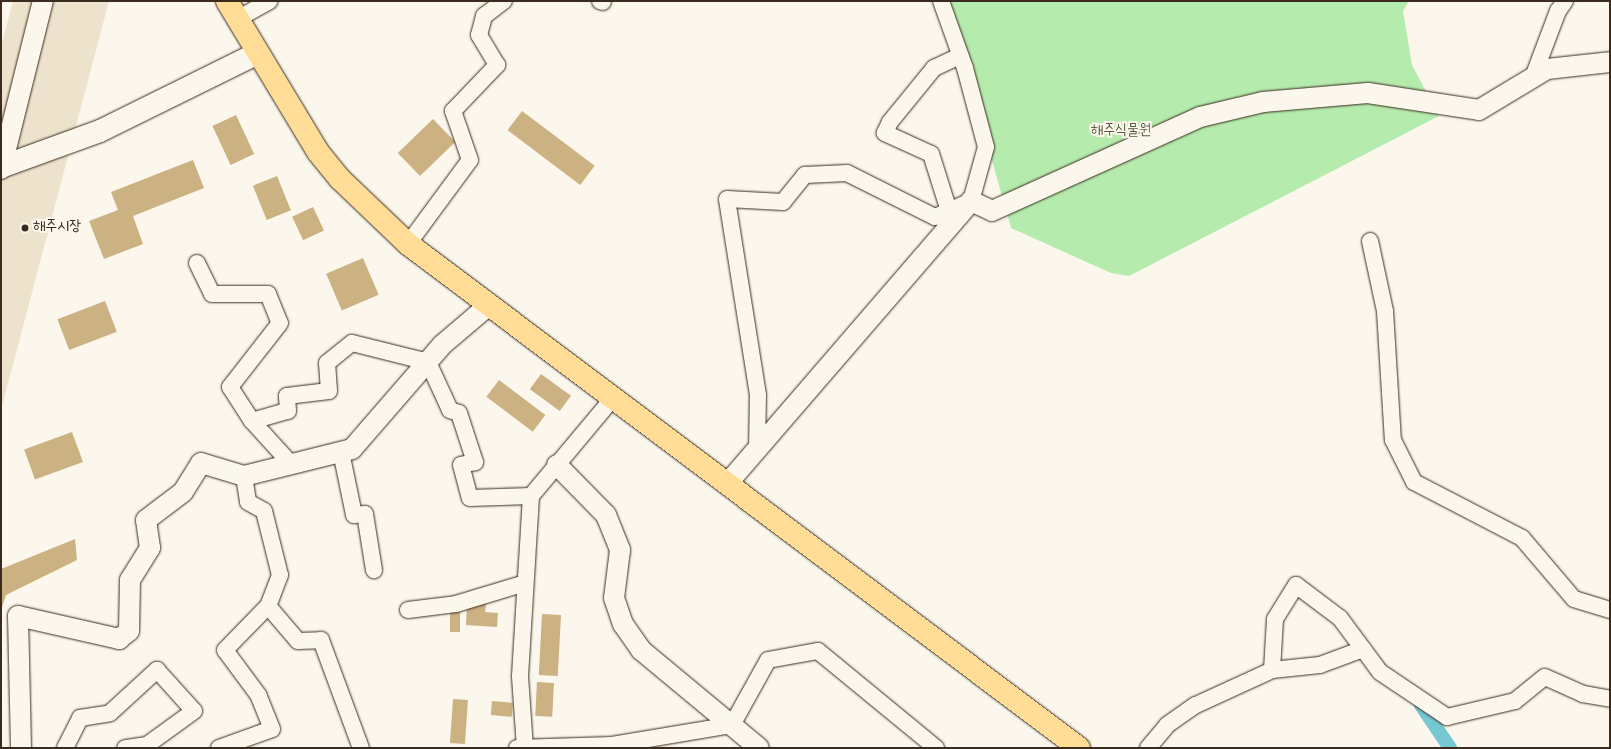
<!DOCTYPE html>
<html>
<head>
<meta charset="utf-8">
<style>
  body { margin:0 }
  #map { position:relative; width:1611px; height:749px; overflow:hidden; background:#fbf7ec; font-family:Dekko,"Poor Story",sans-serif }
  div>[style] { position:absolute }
  .built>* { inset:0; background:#ede2cc }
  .green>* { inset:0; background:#b5ebad }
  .canal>* { height:14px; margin:-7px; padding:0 7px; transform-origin:7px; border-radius:7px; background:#77c7d3 }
  .building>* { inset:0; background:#ccb182; transform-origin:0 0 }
  .roads { filter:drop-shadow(0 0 1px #3b2a1e) drop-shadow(0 0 1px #3b2a1e) }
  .minor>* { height:16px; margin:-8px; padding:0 8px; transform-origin:8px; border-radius:8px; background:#fbf7ec }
  .tertiary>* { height:20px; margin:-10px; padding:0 10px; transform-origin:10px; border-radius:10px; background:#fbf7ec }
  .secondary>* { height:22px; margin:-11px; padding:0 11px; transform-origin:11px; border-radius:11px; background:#fbf7ec }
  .primary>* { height:22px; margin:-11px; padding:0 11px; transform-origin:11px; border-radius:11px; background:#ffdd96 }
  .dots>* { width:11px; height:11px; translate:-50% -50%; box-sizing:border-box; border:2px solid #fbf7ec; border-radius:50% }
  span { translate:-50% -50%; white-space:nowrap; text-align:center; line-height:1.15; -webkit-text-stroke:4px #fbf7ec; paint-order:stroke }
  .park-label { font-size:15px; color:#5a5a42 }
  .poi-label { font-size:15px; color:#3b2a1e }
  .left { translate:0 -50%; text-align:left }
  .frame { position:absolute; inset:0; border:2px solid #3b2a1e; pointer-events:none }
</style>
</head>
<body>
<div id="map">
  <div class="built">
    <i style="clip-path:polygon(13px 1px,109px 1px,1px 410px,1px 47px)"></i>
  </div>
  <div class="green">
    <i style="clip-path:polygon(947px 1px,1409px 1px,1403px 11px,1412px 65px,1439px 116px,1129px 276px,1111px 273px,1011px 228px)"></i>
  </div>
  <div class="canal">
    <i style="left:1421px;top:705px;width:52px;rotate:56deg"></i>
  </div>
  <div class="building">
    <i style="left:522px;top:111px;width:91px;height:24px;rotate:37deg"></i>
    <i style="left:236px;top:115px;width:43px;height:26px;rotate:65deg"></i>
    <i style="left:433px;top:119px;width:32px;height:49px;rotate:46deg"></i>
    <i style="clip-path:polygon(193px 160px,204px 188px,133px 216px,143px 244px,104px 259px,89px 221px,118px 210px,111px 192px)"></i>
    <i style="left:277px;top:176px;width:37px;height:26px;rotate:68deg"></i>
    <i style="left:313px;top:207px;width:26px;height:23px;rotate:65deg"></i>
    <i style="left:363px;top:258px;width:40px;height:40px;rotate:67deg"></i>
    <i style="left:105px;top:301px;width:33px;height:51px;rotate:69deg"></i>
    <i style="left:541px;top:374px;width:37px;height:19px;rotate:36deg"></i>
    <i style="left:499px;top:380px;width:58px;height:21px;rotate:37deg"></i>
    <i style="left:72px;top:432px;width:32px;height:51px;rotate:70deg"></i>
    <i style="clip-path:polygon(75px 539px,77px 560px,6px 595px,1px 610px,1px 569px)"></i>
    <i style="clip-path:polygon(467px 603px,486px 604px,485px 612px,498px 613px,497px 627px,466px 625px)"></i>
    <i style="left:450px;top:607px;width:10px;height:25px"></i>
    <i style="left:542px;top:614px;width:19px;height:61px;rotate:3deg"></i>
    <i style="left:537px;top:682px;width:17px;height:34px;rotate:3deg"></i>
    <i style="left:453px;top:699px;width:15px;height:44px;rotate:4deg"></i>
    <i style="left:492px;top:701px;width:21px;height:14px;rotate:5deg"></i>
  </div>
  <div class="roads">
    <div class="minor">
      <i style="left:600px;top:1px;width:3px;rotate:18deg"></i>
      <i style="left:237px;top:19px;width:37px;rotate:-29deg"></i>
      <i style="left:1533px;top:77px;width:71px;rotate:-69.3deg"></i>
      <i style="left:1558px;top:11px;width:12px;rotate:-55deg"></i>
      <i style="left:949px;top:211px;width:60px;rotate:-107.5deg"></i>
      <i style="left:931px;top:154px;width:51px;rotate:-155.5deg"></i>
      <i style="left:885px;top:133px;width:12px;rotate:-66deg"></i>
      <i style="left:890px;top:122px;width:70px;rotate:-50.8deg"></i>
      <i style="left:934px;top:68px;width:29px;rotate:-25deg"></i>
      <i style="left:1370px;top:241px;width:72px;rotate:77.9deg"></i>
      <i style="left:1385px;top:311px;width:129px;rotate:86.5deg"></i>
      <i style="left:1393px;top:440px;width:47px;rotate:63.4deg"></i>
      <i style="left:1414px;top:482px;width:122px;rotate:27.4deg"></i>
      <i style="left:1522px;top:538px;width:80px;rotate:49.6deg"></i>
      <i style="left:1574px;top:599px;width:38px;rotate:17deg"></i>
      <i style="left:408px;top:244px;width:104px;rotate:-53.6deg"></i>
      <i style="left:470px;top:160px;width:52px;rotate:-109.1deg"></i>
      <i style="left:453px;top:111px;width:64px;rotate:-46.3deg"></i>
      <i style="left:497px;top:65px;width:35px;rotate:-121deg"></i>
      <i style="left:479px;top:35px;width:20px;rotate:-75deg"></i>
      <i style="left:484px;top:16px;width:25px;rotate:-37deg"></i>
      <i style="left:197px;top:263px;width:34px;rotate:64deg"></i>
      <i style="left:212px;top:294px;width:56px"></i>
      <i style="left:268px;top:294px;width:31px;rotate:68deg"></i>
      <i style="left:280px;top:323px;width:81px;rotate:128deg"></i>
      <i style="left:230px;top:387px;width:40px;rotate:57.1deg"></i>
      <i style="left:252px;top:421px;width:58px;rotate:47.8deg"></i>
      <i style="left:252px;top:421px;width:37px;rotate:-16deg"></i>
      <i style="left:288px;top:411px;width:15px;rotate:-94deg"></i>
      <i style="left:287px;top:396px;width:42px;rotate:-6.8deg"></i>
      <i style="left:329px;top:391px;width:28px;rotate:-94deg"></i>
      <i style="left:327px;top:363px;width:32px;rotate:-39deg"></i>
      <i style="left:352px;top:343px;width:78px;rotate:14deg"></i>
      <i style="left:428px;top:362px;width:53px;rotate:65.4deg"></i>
      <i style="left:450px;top:410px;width:9px;rotate:18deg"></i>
      <i style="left:459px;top:413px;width:52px;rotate:71.9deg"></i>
      <i style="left:475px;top:462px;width:14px;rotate:168deg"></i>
      <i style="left:461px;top:465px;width:34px;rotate:75deg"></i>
      <i style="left:470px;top:498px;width:61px;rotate:-1.9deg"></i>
      <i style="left:757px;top:450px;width:55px;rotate:-89deg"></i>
      <i style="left:758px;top:395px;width:198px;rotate:-99deg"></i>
      <i style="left:727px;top:199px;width:56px;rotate:3.1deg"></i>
      <i style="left:783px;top:202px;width:35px;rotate:-51deg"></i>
      <i style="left:805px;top:175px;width:42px;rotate:-2.7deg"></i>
      <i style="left:847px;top:173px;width:98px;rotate:26.6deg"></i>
      <i style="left:935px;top:217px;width:39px;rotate:-24deg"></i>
      <i style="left:971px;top:201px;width:56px;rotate:-74.5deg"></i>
      <i style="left:986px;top:147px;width:82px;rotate:-104.9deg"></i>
      <i style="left:965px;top:68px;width:71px;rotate:-109.7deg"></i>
      <i style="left:341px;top:452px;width:64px;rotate:78.3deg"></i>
      <i style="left:354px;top:515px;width:11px;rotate:-5deg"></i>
      <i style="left:365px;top:514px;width:57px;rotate:80.9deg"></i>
      <i style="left:244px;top:476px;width:26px;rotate:81deg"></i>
      <i style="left:248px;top:502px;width:18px;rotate:29deg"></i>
      <i style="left:264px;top:511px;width:66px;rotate:76deg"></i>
      <i style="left:280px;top:575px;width:33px;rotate:111deg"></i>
      <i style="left:268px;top:606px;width:46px;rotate:49.4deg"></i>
      <i style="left:298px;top:641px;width:23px;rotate:-2deg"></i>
      <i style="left:321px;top:640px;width:115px;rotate:69.7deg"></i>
      <i style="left:408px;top:610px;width:48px;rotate:-7.1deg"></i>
      <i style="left:456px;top:604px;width:72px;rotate:-16.9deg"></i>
      <i style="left:1272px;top:670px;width:51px;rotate:-86.6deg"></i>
      <i style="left:1275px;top:619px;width:40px;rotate:-58deg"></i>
      <i style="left:1296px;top:585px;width:55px;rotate:36.9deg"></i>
      <i style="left:1340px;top:618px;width:67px;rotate:53.5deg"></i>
      <i style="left:1380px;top:672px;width:81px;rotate:33.9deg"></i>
      <i style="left:1447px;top:717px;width:70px;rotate:-13.2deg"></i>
      <i style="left:1515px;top:701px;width:38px;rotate:-39deg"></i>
      <i style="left:1545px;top:677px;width:42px;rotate:24.1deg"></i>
      <i style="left:1583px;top:694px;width:27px;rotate:10deg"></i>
      <i style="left:65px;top:748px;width:34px;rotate:-63deg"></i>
      <i style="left:80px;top:718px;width:30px;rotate:-9deg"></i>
      <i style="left:110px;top:713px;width:64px;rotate:-42.5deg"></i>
      <i style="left:157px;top:670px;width:55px;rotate:47.9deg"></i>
      <i style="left:194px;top:711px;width:58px;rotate:144.1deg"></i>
      <i style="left:147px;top:745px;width:22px;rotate:172deg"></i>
      <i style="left:219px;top:748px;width:56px;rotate:-19.7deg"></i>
      <i style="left:272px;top:729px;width:35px;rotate:-112deg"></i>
      <i style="left:259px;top:696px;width:57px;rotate:-126.5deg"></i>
      <i style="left:225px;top:650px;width:62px;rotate:-45.7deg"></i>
      <i style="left:517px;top:748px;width:95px;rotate:-1.8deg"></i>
      <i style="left:612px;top:745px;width:122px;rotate:-9.5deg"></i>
      <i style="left:732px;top:725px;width:74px;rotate:-61deg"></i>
      <i style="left:768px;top:660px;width:51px;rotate:-10.2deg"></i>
      <i style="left:818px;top:651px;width:153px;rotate:39.4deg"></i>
      <i style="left:525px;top:748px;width:72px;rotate:-94deg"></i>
      <i style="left:520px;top:676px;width:180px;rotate:-86.5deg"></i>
      <i style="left:531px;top:496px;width:128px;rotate:-50.1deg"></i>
      <i style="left:1148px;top:748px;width:30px;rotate:-50deg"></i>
      <i style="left:1167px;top:725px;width:35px;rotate:-35deg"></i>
      <i style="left:1196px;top:705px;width:84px;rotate:-24.7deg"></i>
      <i style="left:1272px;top:670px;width:48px;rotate:-5.9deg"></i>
      <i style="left:1320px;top:665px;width:46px;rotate:-20.4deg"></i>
    </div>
    <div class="tertiary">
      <i style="left:1px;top:169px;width:173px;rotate:-76deg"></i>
      <i style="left:557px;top:465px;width:70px;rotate:45.6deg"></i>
      <i style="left:606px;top:515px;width:38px;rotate:68deg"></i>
      <i style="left:620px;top:550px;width:48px;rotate:97.1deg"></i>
      <i style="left:614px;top:598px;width:28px;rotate:71deg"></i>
      <i style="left:623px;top:624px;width:32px;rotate:55deg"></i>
      <i style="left:641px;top:650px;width:153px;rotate:39.7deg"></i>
      <i style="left:727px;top:484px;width:374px;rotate:-49.2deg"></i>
      <i style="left:971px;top:201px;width:23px;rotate:25deg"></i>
      <i style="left:992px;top:211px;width:228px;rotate:-24.3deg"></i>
      <i style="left:1200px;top:117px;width:65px;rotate:-13.4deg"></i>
      <i style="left:1263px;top:102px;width:105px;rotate:-4.9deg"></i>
      <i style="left:1368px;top:93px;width:112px;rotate:8.7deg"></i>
      <i style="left:1479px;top:110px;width:79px;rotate:-31.1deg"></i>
      <i style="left:1547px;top:69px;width:63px;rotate:-6.3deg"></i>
      <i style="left:21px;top:748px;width:132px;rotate:-91.3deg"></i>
      <i style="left:18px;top:616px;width:104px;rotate:12.8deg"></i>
      <i style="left:119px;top:639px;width:13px;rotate:-39deg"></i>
      <i style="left:129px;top:631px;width:51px;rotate:-88.9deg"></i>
      <i style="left:130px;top:580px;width:38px;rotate:-58deg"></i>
      <i style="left:150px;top:548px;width:28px;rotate:-98deg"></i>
      <i style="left:146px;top:520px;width:46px;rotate:-37.1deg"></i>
      <i style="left:183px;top:492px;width:34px;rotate:-58deg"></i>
      <i style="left:201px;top:463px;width:45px;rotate:16.8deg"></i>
      <i style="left:244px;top:476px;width:111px;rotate:-14deg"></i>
      <i style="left:352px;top:449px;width:138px;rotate:-49.1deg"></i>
      <i style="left:442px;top:345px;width:62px;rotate:-40.4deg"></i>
    </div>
    <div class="secondary">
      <i style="left:1px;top:167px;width:105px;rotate:-20deg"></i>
      <i style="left:100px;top:131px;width:176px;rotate:-26.3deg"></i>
    </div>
    <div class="primary">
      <i style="left:227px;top:1px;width:176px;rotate:58.9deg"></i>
      <i style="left:318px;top:152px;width:35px;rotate:51deg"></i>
      <i style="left:340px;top:179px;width:94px;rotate:43.7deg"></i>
      <i style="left:408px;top:244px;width:839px;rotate:36.91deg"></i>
    </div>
  </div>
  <div class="dots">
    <i style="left:25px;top:228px;background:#3b2a1e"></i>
  </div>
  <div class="park-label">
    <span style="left:1121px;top:132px">해주식물원</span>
  </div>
  <div class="poi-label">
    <span class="left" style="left:33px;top:228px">해주시장</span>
  </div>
  <div class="frame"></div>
</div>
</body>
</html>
